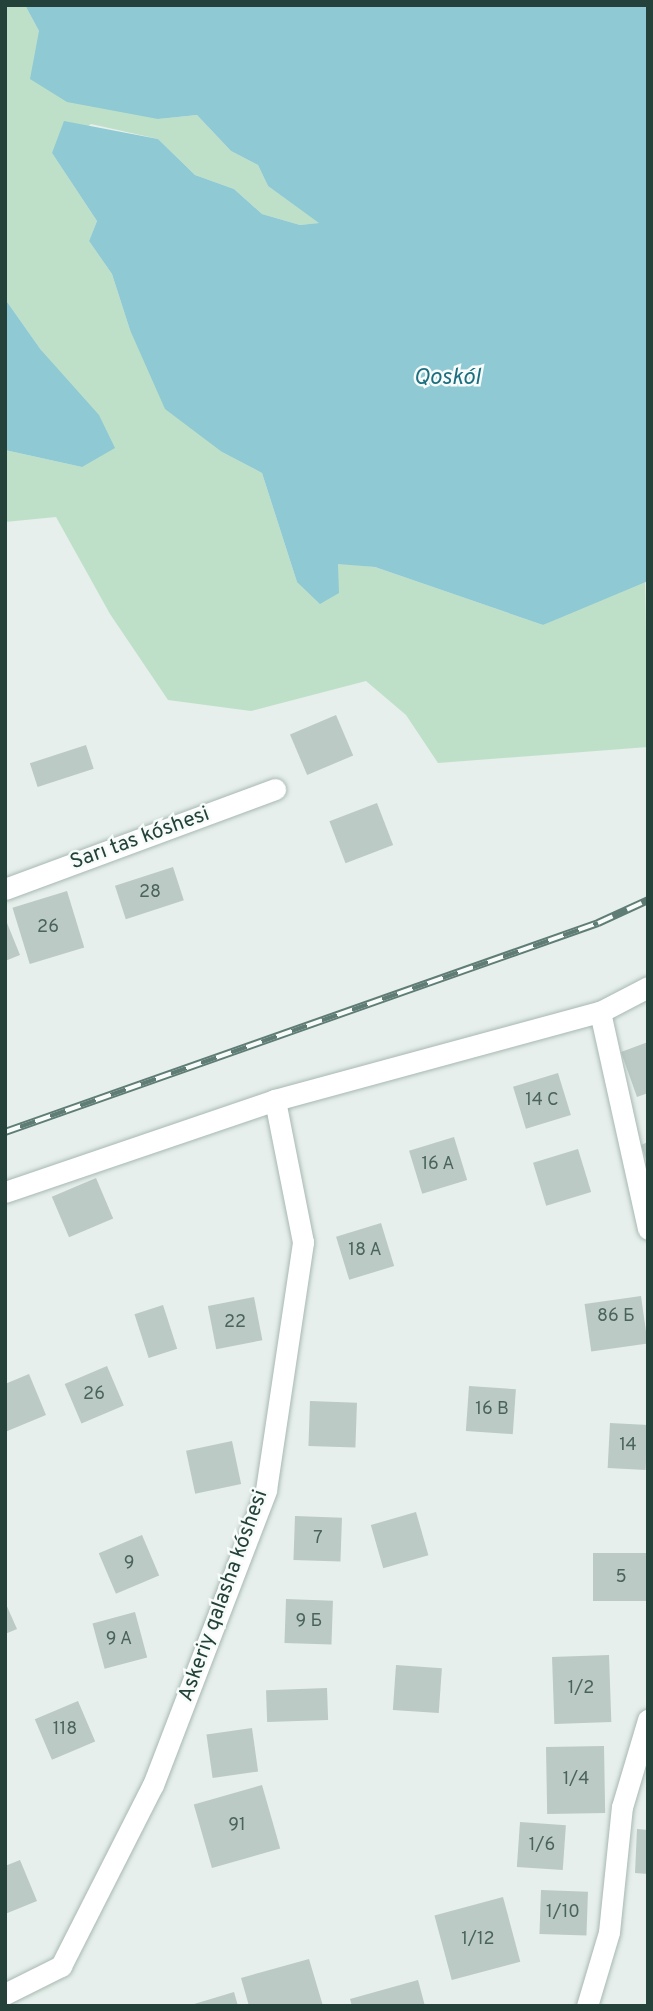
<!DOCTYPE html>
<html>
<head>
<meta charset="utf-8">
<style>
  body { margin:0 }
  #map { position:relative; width:653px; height:2011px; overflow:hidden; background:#e6efeb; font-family:Overpass,sans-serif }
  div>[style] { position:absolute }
  .green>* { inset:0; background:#bfe0c8 }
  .water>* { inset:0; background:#8ec9d4 }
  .building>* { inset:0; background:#bbcac4; transform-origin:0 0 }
  .roads { filter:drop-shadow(0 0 2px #a8b8b2) drop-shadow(0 0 2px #a8b8b2) }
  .minor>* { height:21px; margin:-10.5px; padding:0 10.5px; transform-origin:10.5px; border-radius:10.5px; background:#fff }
  .rail>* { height:8px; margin-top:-4px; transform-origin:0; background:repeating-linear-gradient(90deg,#f7fbf9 0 16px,#5f7d75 0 32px); box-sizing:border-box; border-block:2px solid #5f7d75 }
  span { translate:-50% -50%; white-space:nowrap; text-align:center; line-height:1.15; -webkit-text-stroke:5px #f7fbf9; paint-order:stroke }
  .number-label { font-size:18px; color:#4a645c }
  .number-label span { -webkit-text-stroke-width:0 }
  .street-label { font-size:21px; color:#24423a }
  .water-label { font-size:23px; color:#1c6f80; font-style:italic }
  .frame { position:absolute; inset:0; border:7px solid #24423a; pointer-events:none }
</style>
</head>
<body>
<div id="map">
  <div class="green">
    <i style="clip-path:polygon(5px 5px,25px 5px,39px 31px,158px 119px,197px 115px,231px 151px,258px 165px,268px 186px,320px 223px,300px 225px,262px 214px,234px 189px,195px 175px,158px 139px,91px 124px,52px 153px,97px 221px,89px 241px,112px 274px,130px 330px,222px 452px,262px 473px,297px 582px,338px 563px,375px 567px,543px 625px,645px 578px,648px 747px,438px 763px,406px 715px,366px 681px,251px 711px,168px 700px,110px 614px,56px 517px,5px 522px,5px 450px,82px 467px,41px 350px,5px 299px)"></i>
  </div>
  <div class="water">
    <i style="clip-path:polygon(25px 5px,648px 5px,648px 581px,543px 625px,375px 567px,338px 564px,339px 593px,320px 604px,297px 582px,262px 473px,222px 452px,165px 409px,130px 330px,112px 274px,89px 241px,97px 221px,52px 153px,64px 121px,158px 139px,195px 175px,234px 189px,262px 214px,300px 225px,319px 223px,268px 186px,258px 165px,231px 151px,197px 115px,158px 119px,67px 102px,30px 79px,39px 31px)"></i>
    <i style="clip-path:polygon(5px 299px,41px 350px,99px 415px,115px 448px,82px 467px,5px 450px)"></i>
  </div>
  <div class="building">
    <i style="left:336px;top:715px;width:44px;height:50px;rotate:67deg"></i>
    <i style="left:86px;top:745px;width:25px;height:59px;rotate:72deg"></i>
    <i style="left:377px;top:803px;width:45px;height:51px;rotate:69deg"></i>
    <i style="left:173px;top:867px;width:35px;height:61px;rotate:72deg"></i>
    <i style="left:67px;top:891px;width:59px;height:57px;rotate:73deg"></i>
    <i style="clip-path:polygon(5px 918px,20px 955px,5px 961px)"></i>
    <i style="clip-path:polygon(648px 1042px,648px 1093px,637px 1097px,621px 1052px)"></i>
    <i style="left:558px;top:1073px;width:44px;height:47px;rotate:73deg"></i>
    <i style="left:454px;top:1137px;width:45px;height:47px;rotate:73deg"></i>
    <i style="clip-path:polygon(648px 1142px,648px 1162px,647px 1162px,641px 1145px)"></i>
    <i style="left:578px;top:1149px;width:45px;height:47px;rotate:73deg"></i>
    <i style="left:96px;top:1178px;width:44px;height:48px;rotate:67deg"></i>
    <i style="left:381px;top:1223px;width:45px;height:47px;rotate:73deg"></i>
    <i style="left:641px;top:1296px;width:48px;height:57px;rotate:82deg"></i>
    <i style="left:254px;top:1297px;width:44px;height:47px;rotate:79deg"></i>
    <i style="left:163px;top:1305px;width:46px;height:30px;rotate:72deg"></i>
    <i style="left:107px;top:1366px;width:43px;height:46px;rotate:67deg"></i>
    <i style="clip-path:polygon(29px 1374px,46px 1415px,5px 1432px,5px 1384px)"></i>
    <i style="left:469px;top:1386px;width:47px;height:45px;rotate:4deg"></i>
    <i style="left:310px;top:1401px;width:47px;height:45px;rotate:2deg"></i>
    <i style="left:610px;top:1423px;width:38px;height:45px;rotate:3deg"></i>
    <i style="left:232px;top:1441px;width:44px;height:47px;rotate:78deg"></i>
    <i style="left:416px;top:1512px;width:45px;height:47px;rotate:74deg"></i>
    <i style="left:295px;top:1516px;width:47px;height:44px;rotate:2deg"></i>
    <i style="left:142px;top:1535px;width:44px;height:47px;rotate:67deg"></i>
    <i style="left:648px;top:1553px;width:48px;height:55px;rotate:90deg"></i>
    <i style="left:286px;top:1599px;width:47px;height:44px;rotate:2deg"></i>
    <i style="clip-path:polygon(5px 1602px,17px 1629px,5px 1634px)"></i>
    <i style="left:135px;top:1612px;width:47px;height:44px;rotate:75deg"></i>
    <i style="left:609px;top:1655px;width:67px;height:57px;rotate:88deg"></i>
    <i style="left:396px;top:1665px;width:46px;height:45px;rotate:4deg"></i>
    <i style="left:327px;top:1688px;width:32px;height:61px;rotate:88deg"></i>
    <i style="left:78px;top:1701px;width:44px;height:47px;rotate:67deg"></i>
    <i style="left:252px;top:1728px;width:44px;height:46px;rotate:82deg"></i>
    <i style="left:604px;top:1746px;width:67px;height:58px;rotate:89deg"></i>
    <i style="left:262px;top:1785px;width:66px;height:71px;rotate:74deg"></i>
    <i style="left:520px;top:1822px;width:46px;height:45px;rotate:4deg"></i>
    <i style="clip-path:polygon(637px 1829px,648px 1830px,648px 1874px,635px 1873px)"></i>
    <i style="clip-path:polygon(20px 1860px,37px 1901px,5px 1914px,5px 1866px)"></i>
    <i style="left:541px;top:1890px;width:47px;height:44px;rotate:2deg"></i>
    <i style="left:503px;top:1897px;width:67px;height:71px;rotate:75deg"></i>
    <i style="clip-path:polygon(309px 1959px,323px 2006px,249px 2006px,241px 1978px)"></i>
    <i style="clip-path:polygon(418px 1980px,425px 2006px,352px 2006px,350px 1999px)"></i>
    <i style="clip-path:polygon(234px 1992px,238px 2006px,191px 2006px,191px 2005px)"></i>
  </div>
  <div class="roads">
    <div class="minor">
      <i style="left:5px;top:889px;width:288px;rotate:-20.3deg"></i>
      <i style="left:600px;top:1012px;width:222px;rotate:77.5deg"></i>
      <i style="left:5px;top:1192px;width:285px;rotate:-18.8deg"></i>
      <i style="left:275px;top:1100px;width:337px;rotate:-15.2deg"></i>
      <i style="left:600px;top:1012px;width:54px;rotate:-27.5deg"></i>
      <i style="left:5px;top:1994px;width:63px;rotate:-26.6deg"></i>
      <i style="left:61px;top:1966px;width:203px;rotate:-63.1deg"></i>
      <i style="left:153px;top:1785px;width:316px;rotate:-69deg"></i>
      <i style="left:266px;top:1490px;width:251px;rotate:-81.5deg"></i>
      <i style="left:303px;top:1242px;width:145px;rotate:-101.2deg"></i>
      <i style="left:587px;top:2006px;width:77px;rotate:-73.4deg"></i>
      <i style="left:609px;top:1932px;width:126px;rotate:-84.1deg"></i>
      <i style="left:622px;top:1807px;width:91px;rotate:-73.4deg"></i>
    </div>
  </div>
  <div class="rail">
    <i style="left:5px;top:1132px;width:629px;rotate:-19.41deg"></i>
    <i style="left:598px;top:923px;width:55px;rotate:-24.7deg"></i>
  </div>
  <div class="number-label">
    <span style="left:150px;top:893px">28</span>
    <span style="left:48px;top:928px">26</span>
    <span style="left:542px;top:1101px">14 С</span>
    <span style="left:438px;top:1165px">16 А</span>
    <span style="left:365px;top:1251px">18 А</span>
    <span style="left:616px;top:1317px">86 Б</span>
    <span style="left:235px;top:1323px">22</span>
    <span style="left:94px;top:1395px">26</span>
    <span style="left:492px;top:1410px">16 В</span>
    <span style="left:628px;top:1446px">14</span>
    <span style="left:318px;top:1539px">7</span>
    <span style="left:129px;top:1564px">9</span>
    <span style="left:621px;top:1578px">5</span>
    <span style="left:309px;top:1622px">9 Б</span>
    <span style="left:119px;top:1640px">9 А</span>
    <span style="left:581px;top:1689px">1/2</span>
    <span style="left:65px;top:1730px">118</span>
    <span style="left:576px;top:1780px">1/4</span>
    <span style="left:237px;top:1826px">91</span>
    <span style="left:542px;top:1846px">1/6</span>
    <span style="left:563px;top:1913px">1/10</span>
    <span style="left:478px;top:1940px">1/12</span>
  </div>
  <div class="street-label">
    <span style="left:140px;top:839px;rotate:-20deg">Sarı tas kóshesi</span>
    <span style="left:224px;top:1596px;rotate:-70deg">Askeriy qalasha kóshesi</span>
  </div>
  <div class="water-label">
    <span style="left:447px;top:379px">Qoskól</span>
  </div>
  <div class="frame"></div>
</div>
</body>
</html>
